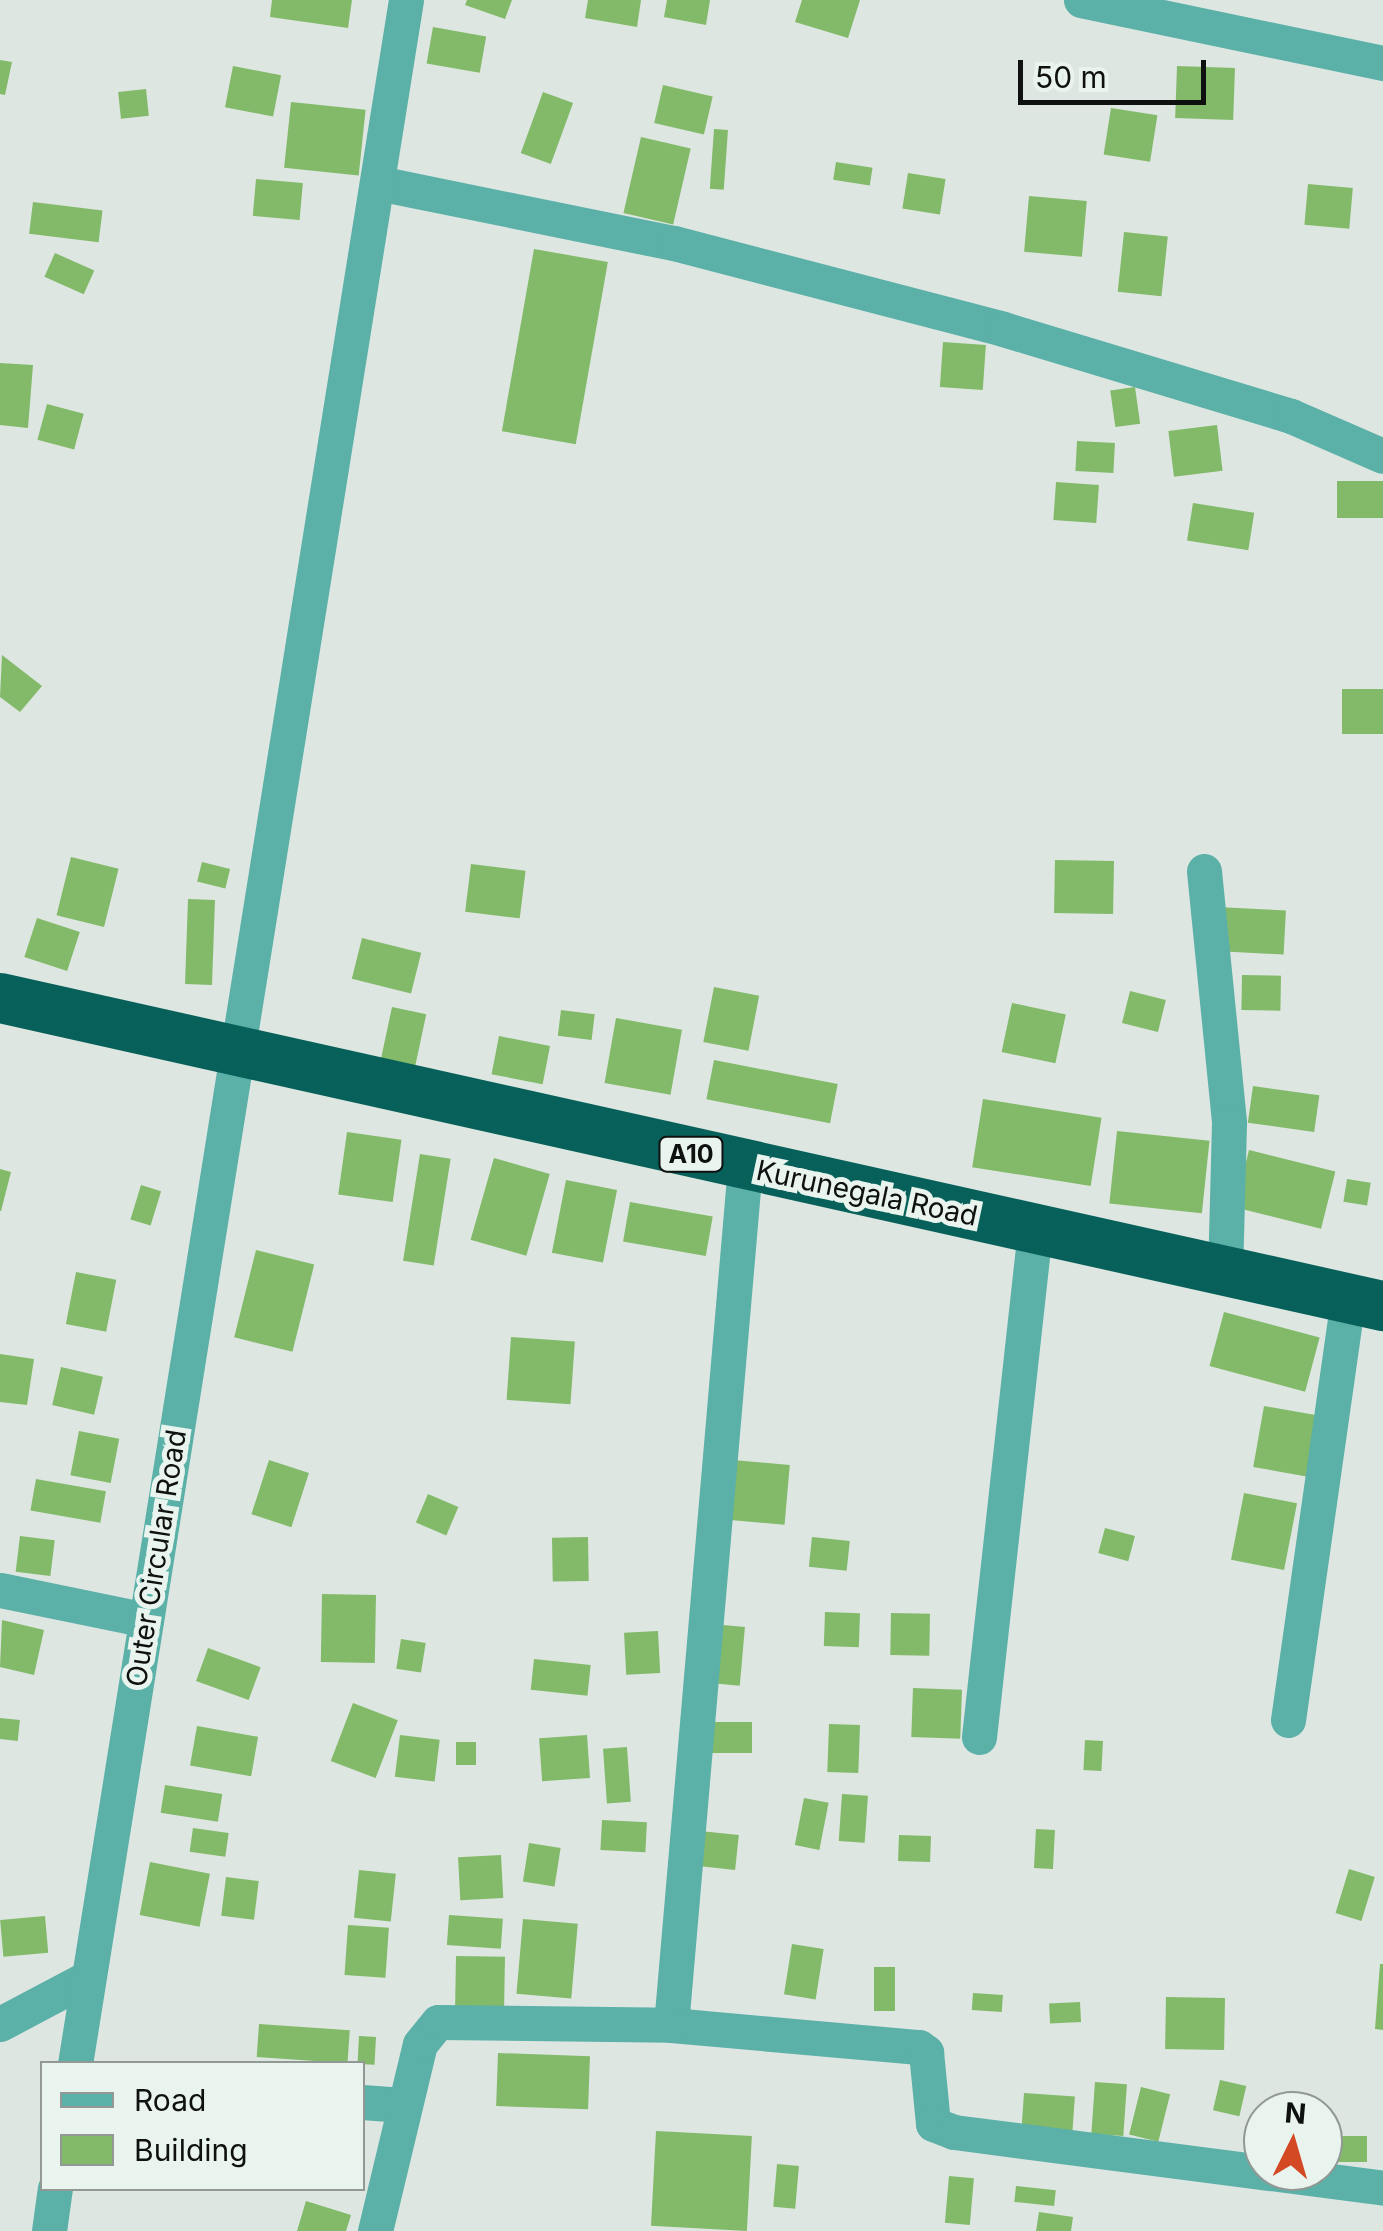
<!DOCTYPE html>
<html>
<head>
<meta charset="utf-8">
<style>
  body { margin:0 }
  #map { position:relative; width:1383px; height:2231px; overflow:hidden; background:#dde6e1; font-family:Inter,sans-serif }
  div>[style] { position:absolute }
  .building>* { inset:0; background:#82ba69; transform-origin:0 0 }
  .minor>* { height:35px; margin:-17.5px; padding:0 17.5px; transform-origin:17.5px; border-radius:17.5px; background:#5bb0a8 }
  .highway>* { height:50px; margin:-25px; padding:0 25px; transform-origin:25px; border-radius:25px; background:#08605a }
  span { translate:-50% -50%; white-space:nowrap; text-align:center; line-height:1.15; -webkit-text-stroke:10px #eaf4ee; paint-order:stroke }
  .shield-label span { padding:2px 8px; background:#eaf4ee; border:2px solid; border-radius:8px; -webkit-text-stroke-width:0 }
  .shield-label { font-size:25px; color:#0e110f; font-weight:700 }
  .street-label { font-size:28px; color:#0e110f }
  .legend { position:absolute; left:40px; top:2061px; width:325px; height:130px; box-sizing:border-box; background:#eaf4ee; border:2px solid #929995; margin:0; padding:12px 18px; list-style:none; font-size:30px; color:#0e110f }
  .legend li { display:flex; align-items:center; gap:20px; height:50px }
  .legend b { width:50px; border:2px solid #929995 }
  .north { position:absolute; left:1243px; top:2091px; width:100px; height:100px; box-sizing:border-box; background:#eaf4ee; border:2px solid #929995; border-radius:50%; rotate:5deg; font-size:28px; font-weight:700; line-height:40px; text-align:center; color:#0e110f }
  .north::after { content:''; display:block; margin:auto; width:35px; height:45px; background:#d24924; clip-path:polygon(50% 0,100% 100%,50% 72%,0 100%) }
  .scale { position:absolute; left:1018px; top:60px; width:188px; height:45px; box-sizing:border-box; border:5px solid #0e110f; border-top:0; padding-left:12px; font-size:30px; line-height:35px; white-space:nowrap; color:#0e110f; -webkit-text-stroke:8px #eaf4ee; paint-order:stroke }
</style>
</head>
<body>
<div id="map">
  <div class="building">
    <i style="clip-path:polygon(272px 0,352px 0,348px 28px,270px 17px)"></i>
    <i style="clip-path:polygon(467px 0,512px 0,505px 19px,465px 5px)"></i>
    <i style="clip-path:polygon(588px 0,641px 0,637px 27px,585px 18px)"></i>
    <i style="clip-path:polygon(667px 0,710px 0,706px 25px,664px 17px)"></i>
    <i style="clip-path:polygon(802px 0,860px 0,848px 38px,795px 22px)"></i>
    <i style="left:433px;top:27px;width:54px;height:37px;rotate:10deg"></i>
    <i style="clip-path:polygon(0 60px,12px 62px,5px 95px,0 94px)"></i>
    <i style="left:233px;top:66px;width:49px;height:42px;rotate:11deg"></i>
    <i style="left:1177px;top:66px;width:58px;height:52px;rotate:2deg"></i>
    <i style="left:663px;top:85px;width:51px;height:39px;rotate:13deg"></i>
    <i style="left:146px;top:89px;width:27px;height:28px;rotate:84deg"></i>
    <i style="left:543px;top:92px;width:32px;height:65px;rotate:20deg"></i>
    <i style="left:291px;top:102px;width:75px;height:66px;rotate:6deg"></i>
    <i style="left:1111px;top:108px;width:47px;height:47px;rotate:9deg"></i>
    <i style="left:714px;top:129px;width:14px;height:60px;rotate:4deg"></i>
    <i style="left:641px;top:137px;width:51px;height:78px;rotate:13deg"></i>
    <i style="left:836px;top:162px;width:37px;height:18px;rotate:9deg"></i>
    <i style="left:908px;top:173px;width:38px;height:36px;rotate:9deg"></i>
    <i style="left:256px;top:179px;width:47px;height:37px;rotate:5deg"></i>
    <i style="left:1308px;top:184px;width:45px;height:41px;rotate:5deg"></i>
    <i style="left:1029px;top:196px;width:58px;height:56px;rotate:5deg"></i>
    <i style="left:33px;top:202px;width:70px;height:32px;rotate:7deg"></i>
    <i style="left:1124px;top:232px;width:44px;height:60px;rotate:6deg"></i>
    <i style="left:534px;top:249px;width:75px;height:185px;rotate:10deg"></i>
    <i style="left:55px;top:253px;width:43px;height:26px;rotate:24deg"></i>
    <i style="left:943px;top:342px;width:43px;height:45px;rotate:4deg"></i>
    <i style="clip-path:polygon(0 363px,33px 365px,28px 428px,0 425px)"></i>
    <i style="left:1135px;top:387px;width:37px;height:25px;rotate:82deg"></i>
    <i style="left:47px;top:404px;width:38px;height:37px;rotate:15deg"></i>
    <i style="left:1217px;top:425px;width:46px;height:49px;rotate:83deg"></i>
    <i style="left:1077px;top:441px;width:38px;height:30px;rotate:3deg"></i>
    <i style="left:1383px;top:481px;width:37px;height:46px;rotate:90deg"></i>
    <i style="left:1056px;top:482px;width:43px;height:38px;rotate:4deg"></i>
    <i style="left:1193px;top:503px;width:62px;height:38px;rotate:9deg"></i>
    <i style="clip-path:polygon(2px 655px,42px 686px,20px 712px,0 697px)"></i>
    <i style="left:1383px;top:689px;width:45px;height:41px;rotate:90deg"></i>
    <i style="left:71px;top:857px;width:49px;height:60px;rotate:14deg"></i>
    <i style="left:1055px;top:860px;width:59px;height:53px;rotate:1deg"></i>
    <i style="left:202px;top:862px;width:29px;height:20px;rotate:14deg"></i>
    <i style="left:471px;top:864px;width:55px;height:48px;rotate:7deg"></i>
    <i style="left:188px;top:899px;width:27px;height:85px;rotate:2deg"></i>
    <i style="left:1218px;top:907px;width:68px;height:44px;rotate:3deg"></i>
    <i style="left:37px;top:918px;width:45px;height:41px;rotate:18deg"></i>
    <i style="left:362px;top:938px;width:61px;height:42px;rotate:14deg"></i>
    <i style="left:1242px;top:975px;width:39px;height:35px;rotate:1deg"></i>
    <i style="left:714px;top:987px;width:46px;height:56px;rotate:11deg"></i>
    <i style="left:1130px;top:991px;width:37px;height:33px;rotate:14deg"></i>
    <i style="left:1012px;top:1003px;width:55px;height:50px;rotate:12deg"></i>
    <i style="left:392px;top:1007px;width:35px;height:58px;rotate:12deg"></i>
    <i style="left:561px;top:1010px;width:34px;height:26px;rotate:7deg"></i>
    <i style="left:616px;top:1018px;width:67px;height:66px;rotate:10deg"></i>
    <i style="left:499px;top:1036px;width:52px;height:39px;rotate:11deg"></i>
    <i style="left:714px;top:1060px;width:126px;height:40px;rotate:11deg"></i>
    <i style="left:1253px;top:1086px;width:67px;height:37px;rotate:8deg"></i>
    <i style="left:983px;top:1099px;width:120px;height:69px;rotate:9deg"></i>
    <i style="left:1117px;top:1131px;width:93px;height:73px;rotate:6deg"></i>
    <i style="left:347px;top:1132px;width:55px;height:63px;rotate:8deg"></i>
    <i style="left:1249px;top:1150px;width:89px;height:59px;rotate:14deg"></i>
    <i style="left:420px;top:1154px;width:31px;height:108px;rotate:9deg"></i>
    <i style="left:494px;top:1158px;width:58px;height:85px;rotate:16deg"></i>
    <i style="clip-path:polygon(0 1169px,11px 1172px,1px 1211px,0 1211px)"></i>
    <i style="left:1347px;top:1179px;width:24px;height:23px;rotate:9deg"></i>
    <i style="left:566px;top:1180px;width:52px;height:74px;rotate:11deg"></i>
    <i style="left:141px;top:1185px;width:21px;height:36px;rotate:17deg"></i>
    <i style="left:630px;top:1202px;width:84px;height:40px;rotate:10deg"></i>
    <i style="left:256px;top:1250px;width:60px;height:90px;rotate:14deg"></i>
    <i style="left:76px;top:1272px;width:41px;height:53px;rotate:11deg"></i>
    <i style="left:1224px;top:1312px;width:99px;height:56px;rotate:15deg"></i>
    <i style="left:511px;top:1337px;width:64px;height:63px;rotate:4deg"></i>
    <i style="clip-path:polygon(0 1354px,34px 1359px,27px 1405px,0 1402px)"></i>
    <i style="left:61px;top:1367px;width:43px;height:39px;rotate:13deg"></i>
    <i style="left:1264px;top:1406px;width:61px;height:62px;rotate:10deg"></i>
    <i style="left:79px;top:1431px;width:41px;height:45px;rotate:11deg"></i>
    <i style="left:269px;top:1460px;width:42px;height:57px;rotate:18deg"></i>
    <i style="left:733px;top:1460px;width:57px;height:60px;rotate:5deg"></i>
    <i style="left:36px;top:1479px;width:71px;height:32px;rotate:10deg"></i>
    <i style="left:1244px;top:1493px;width:54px;height:68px;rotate:11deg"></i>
    <i style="left:428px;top:1494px;width:33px;height:31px;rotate:23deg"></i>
    <i style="left:1105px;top:1528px;width:31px;height:26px;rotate:15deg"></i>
    <i style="left:20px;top:1536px;width:35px;height:36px;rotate:7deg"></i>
    <i style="left:588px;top:1537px;width:44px;height:36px;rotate:89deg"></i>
    <i style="left:812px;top:1537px;width:38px;height:30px;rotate:6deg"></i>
    <i style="left:322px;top:1594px;width:54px;height:68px;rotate:1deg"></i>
    <i style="left:825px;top:1612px;width:35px;height:34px;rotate:2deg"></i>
    <i style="left:891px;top:1613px;width:39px;height:42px;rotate:1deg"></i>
    <i style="clip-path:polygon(2px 1620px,44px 1630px,34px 1675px,0 1667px)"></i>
    <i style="left:723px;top:1625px;width:22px;height:59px;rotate:5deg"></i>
    <i style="left:658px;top:1631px;width:42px;height:34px;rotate:87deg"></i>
    <i style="left:401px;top:1639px;width:25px;height:30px;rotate:9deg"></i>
    <i style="left:208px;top:1648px;width:56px;height:35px;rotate:20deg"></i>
    <i style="left:534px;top:1659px;width:57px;height:31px;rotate:6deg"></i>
    <i style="left:913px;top:1688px;width:49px;height:49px;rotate:2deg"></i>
    <i style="left:353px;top:1703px;width:48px;height:62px;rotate:21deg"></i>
    <i style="left:0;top:1718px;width:20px;height:21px;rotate:6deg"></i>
    <i style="left:752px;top:1722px;width:31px;height:44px;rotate:90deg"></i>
    <i style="left:829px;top:1724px;width:31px;height:48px;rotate:2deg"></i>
    <i style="left:197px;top:1726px;width:62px;height:40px;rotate:10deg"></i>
    <i style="left:400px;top:1735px;width:40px;height:42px;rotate:7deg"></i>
    <i style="left:587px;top:1735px;width:43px;height:48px;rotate:86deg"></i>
    <i style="left:1085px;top:1740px;width:18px;height:30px;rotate:3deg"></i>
    <i style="left:456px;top:1742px;width:20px;height:23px"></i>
    <i style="left:627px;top:1747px;width:55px;height:24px;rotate:86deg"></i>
    <i style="left:165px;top:1785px;width:58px;height:28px;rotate:9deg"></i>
    <i style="left:842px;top:1794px;width:26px;height:47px;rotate:4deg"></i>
    <i style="left:804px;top:1798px;width:25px;height:48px;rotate:11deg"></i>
    <i style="left:602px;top:1820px;width:45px;height:30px;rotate:3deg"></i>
    <i style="left:193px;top:1828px;width:36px;height:24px;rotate:8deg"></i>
    <i style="left:1036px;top:1829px;width:19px;height:39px;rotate:3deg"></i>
    <i style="left:700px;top:1831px;width:39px;height:35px;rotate:6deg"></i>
    <i style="left:899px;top:1835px;width:32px;height:26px;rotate:2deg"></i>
    <i style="left:529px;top:1843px;width:32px;height:39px;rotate:9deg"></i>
    <i style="left:501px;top:1855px;width:43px;height:43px;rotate:87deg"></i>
    <i style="left:150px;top:1862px;width:61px;height:54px;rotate:11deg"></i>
    <i style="left:1349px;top:1869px;width:27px;height:46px;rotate:17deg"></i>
    <i style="left:359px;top:1870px;width:37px;height:48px;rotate:6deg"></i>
    <i style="left:226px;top:1877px;width:33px;height:39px;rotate:7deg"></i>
    <i style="left:449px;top:1915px;width:54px;height:30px;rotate:4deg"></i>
    <i style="left:45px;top:1916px;width:37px;height:45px;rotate:85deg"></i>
    <i style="left:523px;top:1919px;width:55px;height:75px;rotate:5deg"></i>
    <i style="left:348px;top:1925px;width:41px;height:50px;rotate:4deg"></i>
    <i style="left:792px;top:1944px;width:32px;height:51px;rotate:9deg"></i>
    <i style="left:456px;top:1956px;width:49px;height:50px;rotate:1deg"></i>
    <i style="clip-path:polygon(1380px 1964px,1383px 1964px,1383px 2030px,1375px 2029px)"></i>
    <i style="left:874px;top:1967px;width:21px;height:44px"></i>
    <i style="left:973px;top:1993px;width:30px;height:17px;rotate:4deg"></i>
    <i style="left:1166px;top:1997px;width:59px;height:52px;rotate:1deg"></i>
    <i style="left:1080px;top:2002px;width:20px;height:31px;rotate:87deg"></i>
    <i style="left:259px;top:2024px;width:91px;height:33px;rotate:4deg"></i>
    <i style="left:359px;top:2036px;width:17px;height:28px;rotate:3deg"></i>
    <i style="left:498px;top:2053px;width:92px;height:53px;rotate:2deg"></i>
    <i style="left:1220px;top:2080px;width:27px;height:31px;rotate:13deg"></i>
    <i style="left:1095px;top:2082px;width:32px;height:52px;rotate:4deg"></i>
    <i style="left:1141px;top:2087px;width:30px;height:49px;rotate:14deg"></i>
    <i style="left:1024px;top:2093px;width:51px;height:38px;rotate:4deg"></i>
    <i style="left:656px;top:2131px;width:96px;height:95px;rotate:3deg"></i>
    <i style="left:1332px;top:2136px;width:35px;height:26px"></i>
    <i style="left:777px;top:2164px;width:22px;height:43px;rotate:5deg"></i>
    <i style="left:949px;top:2176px;width:25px;height:47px;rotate:5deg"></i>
    <i style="left:1016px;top:2186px;width:40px;height:16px;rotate:6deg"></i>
    <i style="clip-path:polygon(306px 2201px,351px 2215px,346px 2231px,297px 2231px)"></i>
    <i style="clip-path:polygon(1039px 2212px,1073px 2217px,1071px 2231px,1036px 2231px)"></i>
  </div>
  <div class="minor">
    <i style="left:1081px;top:0;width:309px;rotate:11.8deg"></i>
    <i style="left:378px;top:183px;width:302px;rotate:11.5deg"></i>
    <i style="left:674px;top:243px;width:340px;rotate:14.6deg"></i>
    <i style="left:1003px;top:329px;width:301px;rotate:16.8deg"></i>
    <i style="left:1291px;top:416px;width:100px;rotate:23.5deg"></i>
    <i style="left:1204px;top:871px;width:253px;rotate:84.3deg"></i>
    <i style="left:1229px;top:1123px;width:149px;rotate:91.5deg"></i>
    <i style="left:745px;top:1166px;width:862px;rotate:94.92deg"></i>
    <i style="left:671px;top:2025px;width:249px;rotate:5.1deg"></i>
    <i style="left:919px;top:2047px;width:9px;rotate:36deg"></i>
    <i style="left:926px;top:2052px;width:72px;rotate:84.4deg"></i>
    <i style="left:933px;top:2124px;width:22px;rotate:21deg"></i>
    <i style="left:954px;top:2132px;width:433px;rotate:7.4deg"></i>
    <i style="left:0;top:1590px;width:149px;rotate:11.6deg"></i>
    <i style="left:1288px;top:1720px;width:425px;rotate:-81.9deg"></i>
    <i style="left:979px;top:1737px;width:510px;rotate:-83.7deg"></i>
    <i style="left:0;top:2024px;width:98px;rotate:-27.9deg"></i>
    <i style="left:75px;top:2064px;width:2090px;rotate:-80.89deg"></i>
    <i style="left:362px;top:2102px;width:41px;rotate:4.2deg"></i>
    <i style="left:49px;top:2231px;width:43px;rotate:-82.1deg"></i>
    <i style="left:375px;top:2231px;width:192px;rotate:-76.5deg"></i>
    <i style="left:420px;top:2044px;width:28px;rotate:-51deg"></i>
    <i style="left:438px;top:2022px;width:233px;rotate:0.7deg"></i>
  </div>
  <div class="highway">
    <i style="left:0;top:998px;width:1417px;rotate:12.56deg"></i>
  </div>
  <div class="shield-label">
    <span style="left:691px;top:1154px">A10</span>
  </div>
  <div class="street-label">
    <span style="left:867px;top:1193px;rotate:12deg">Kurunegala Road</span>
    <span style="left:156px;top:1558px;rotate:-81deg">Outer Circular Road</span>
  </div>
  <ul class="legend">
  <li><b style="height:12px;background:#5bb0a8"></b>Road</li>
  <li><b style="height:28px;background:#82ba69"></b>Building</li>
  </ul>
  <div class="north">N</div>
  <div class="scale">50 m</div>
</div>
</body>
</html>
